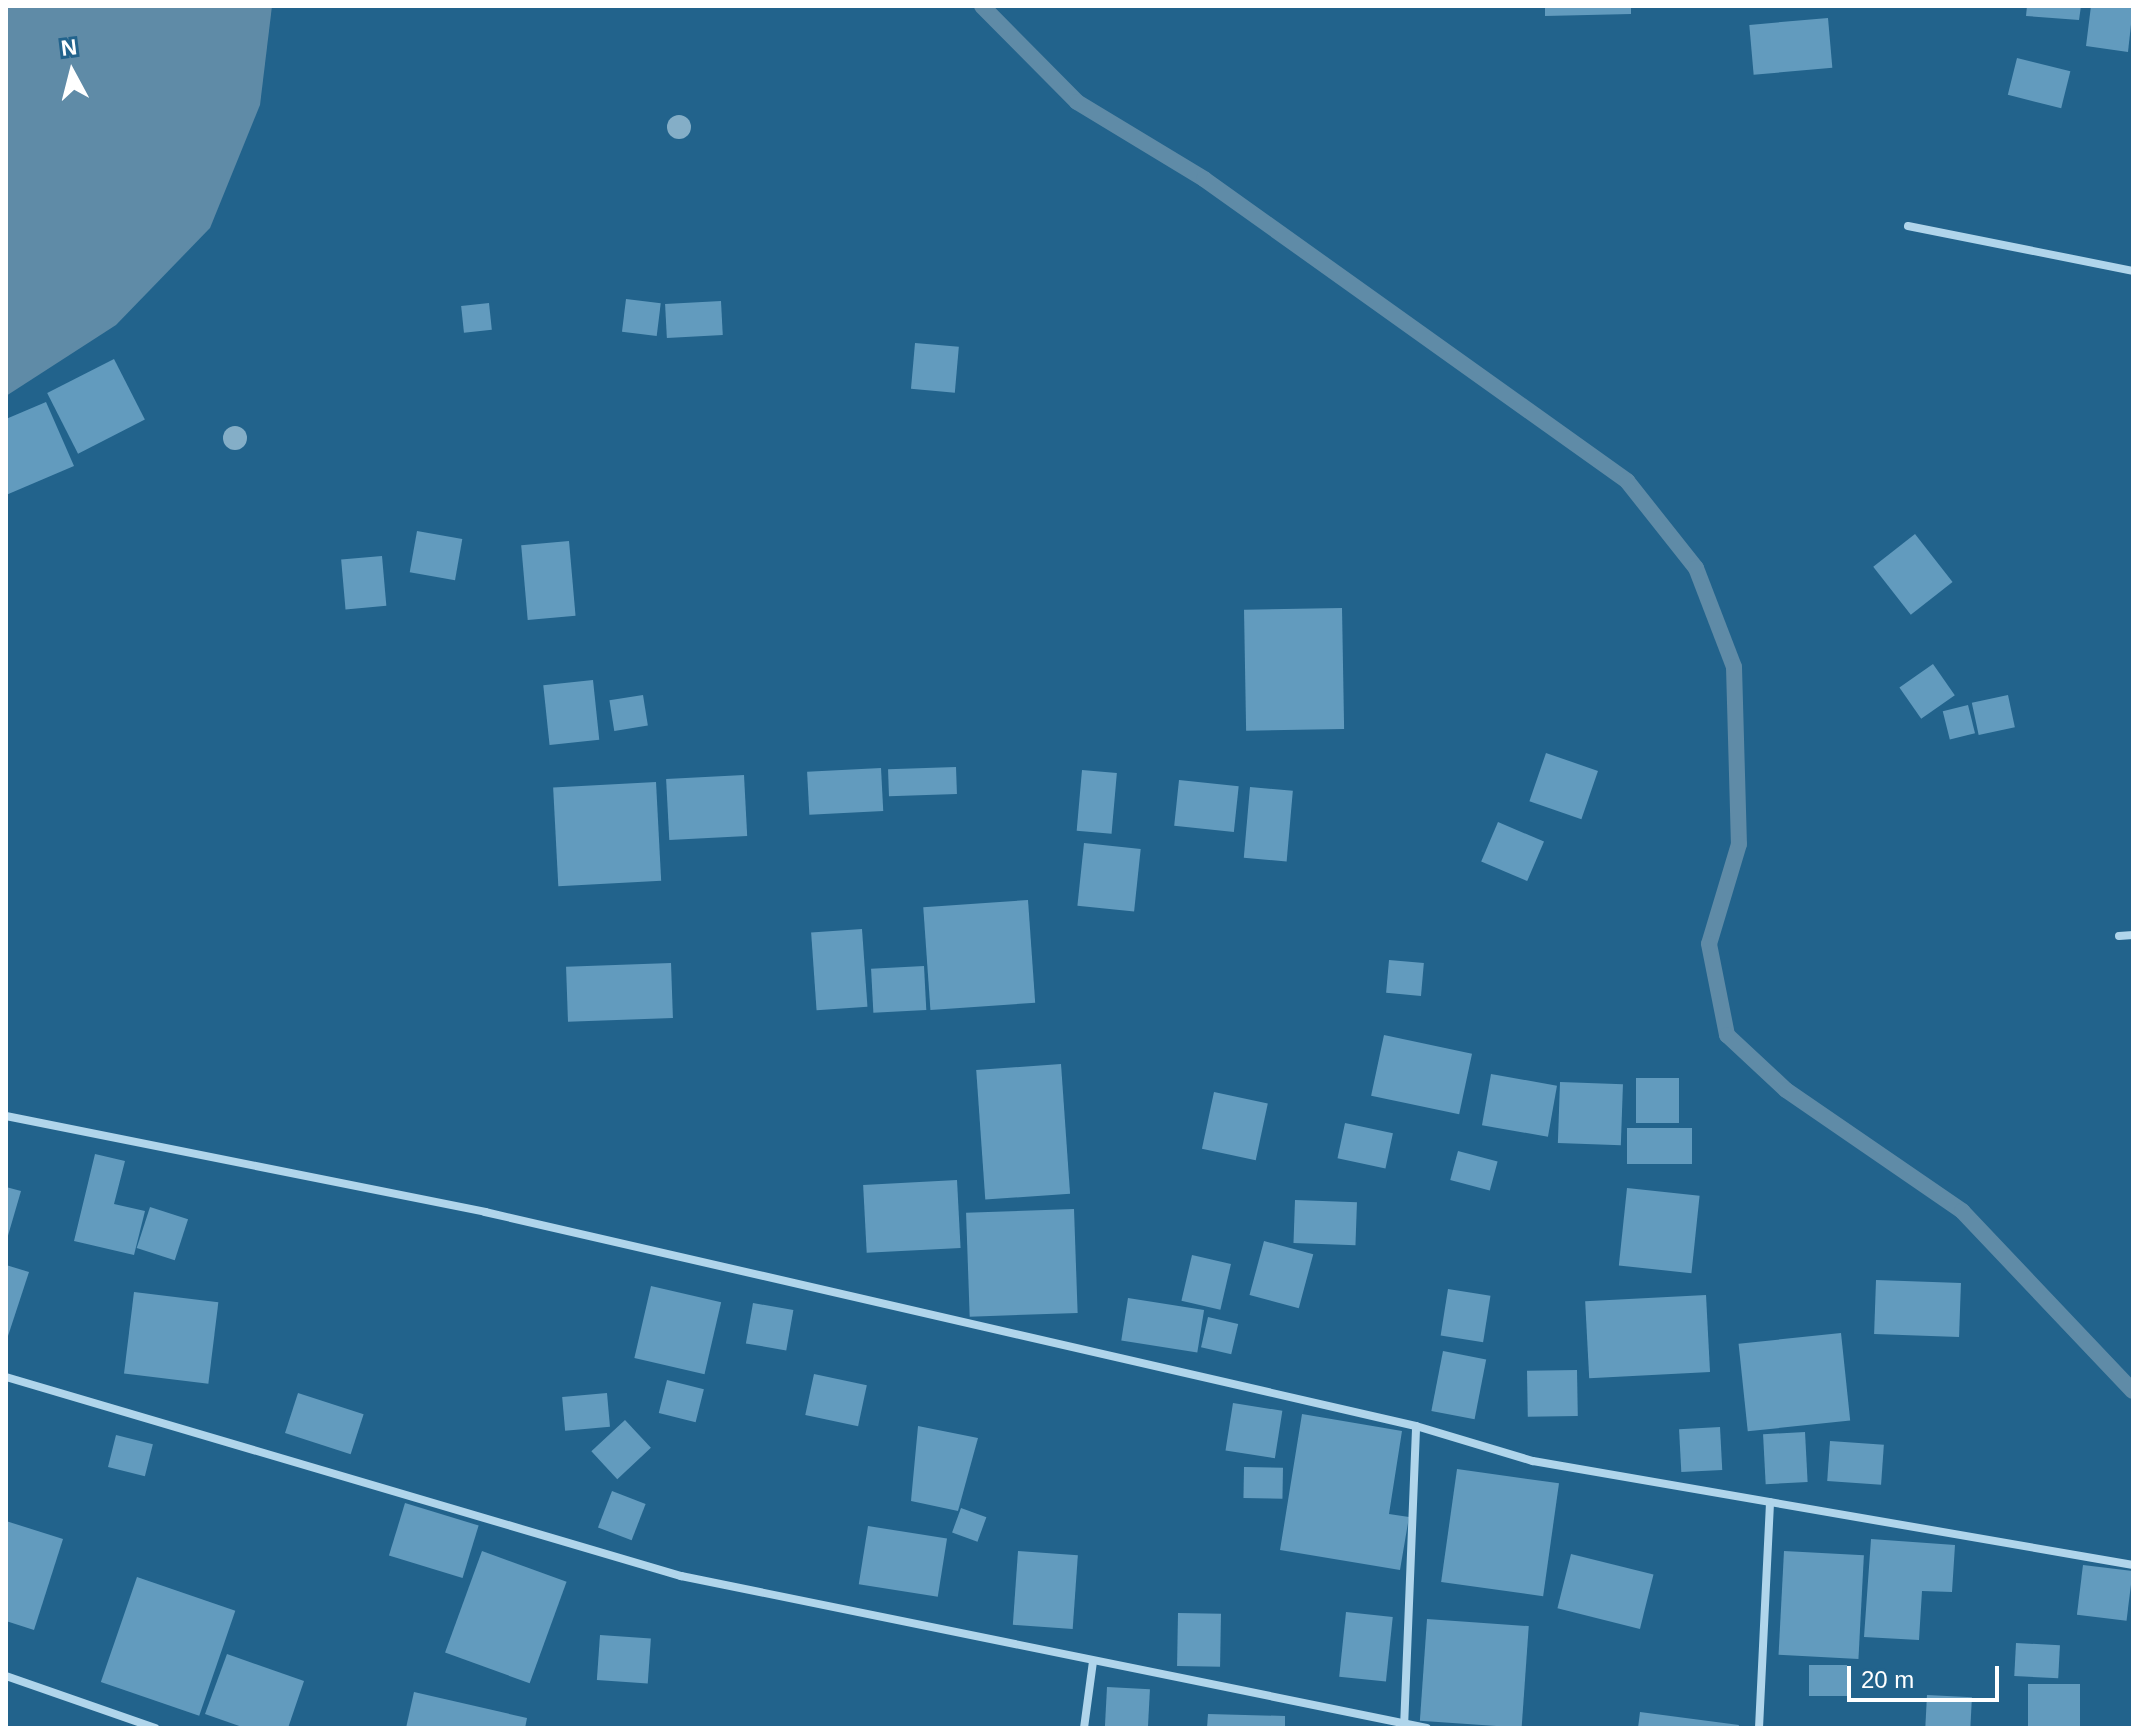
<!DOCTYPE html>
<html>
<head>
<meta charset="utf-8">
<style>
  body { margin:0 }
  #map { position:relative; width:2139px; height:1734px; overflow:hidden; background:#22638c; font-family:Arial,sans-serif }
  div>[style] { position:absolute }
  .water>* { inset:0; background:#5f8ba7 }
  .stream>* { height:16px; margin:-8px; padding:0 8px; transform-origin:8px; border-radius:8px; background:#5f8ba7 }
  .building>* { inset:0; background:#629bbe; transform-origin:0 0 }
  .street>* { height:8px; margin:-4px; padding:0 4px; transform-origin:4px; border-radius:4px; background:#b0d5eb }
  .trees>* { width:24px; height:24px; margin:-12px; border-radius:50%; background:#84aec7 }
  span { translate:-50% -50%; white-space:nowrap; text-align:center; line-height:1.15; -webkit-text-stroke:8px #22638c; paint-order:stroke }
  .frame { position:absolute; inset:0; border:8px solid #fff; pointer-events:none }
  .north { position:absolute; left:32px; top:32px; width:80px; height:80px; -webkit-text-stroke:6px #22638c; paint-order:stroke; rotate:353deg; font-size:22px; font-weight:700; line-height:32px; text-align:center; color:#fff }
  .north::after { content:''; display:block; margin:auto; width:28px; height:36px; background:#fff; clip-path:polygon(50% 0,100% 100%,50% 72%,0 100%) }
  .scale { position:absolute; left:1847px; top:1666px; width:152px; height:36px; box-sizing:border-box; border:4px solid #fff; border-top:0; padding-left:10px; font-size:24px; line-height:28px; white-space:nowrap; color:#fff; -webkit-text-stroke:6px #22638c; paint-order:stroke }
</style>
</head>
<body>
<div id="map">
  <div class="water">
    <i style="clip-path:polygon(6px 6px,272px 6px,260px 105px,210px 228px,116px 325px,6px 396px)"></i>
  </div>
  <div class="stream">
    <i style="left:982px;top:6px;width:135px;rotate:45.3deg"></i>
    <i style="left:1077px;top:102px;width:149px;rotate:31.2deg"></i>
    <i style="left:1204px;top:179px;width:520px;rotate:35.52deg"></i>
    <i style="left:1627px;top:481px;width:111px;rotate:51.6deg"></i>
    <i style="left:1696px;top:568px;width:106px;rotate:69deg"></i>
    <i style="left:1734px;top:667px;width:177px;rotate:88.4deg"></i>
    <i style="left:1739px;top:844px;width:104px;rotate:106.7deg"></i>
    <i style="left:1709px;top:944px;width:93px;rotate:78.8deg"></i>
    <i style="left:1727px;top:1035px;width:81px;rotate:43deg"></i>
    <i style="left:1786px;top:1090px;width:214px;rotate:34.5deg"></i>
    <i style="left:1962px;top:1211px;width:248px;rotate:46.5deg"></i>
  </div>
  <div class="building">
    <i style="clip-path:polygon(1545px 6px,1631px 6px,1631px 14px,1545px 16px)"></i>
    <i style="clip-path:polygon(2027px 6px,2081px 6px,2079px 20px,2026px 16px)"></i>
    <i style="clip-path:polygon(2091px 6px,2133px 6px,2128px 52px,2086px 46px)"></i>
    <i style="left:1828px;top:18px;width:50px;height:79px;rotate:85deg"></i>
    <i style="left:2017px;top:58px;width:55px;height:38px;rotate:14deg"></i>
    <i style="left:626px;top:299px;width:35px;height:33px;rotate:7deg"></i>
    <i style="left:721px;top:301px;width:34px;height:56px;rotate:87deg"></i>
    <i style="left:489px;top:303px;width:27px;height:28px;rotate:84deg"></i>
    <i style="left:915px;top:343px;width:44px;height:46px;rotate:5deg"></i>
    <i style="left:114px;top:359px;width:68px;height:75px;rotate:63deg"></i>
    <i style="clip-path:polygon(46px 402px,74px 466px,6px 495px,6px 419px)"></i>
    <i style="left:417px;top:531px;width:46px;height:42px;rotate:10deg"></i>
    <i style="left:1915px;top:534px;width:61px;height:53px;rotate:52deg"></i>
    <i style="left:569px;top:541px;width:75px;height:48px;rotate:85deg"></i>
    <i style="left:382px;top:556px;width:50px;height:41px;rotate:85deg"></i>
    <i style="left:1342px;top:608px;width:121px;height:98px;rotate:89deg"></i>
    <i style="left:1933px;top:664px;width:38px;height:41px;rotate:55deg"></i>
    <i style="left:593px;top:680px;width:60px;height:50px;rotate:84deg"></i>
    <i style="left:643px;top:695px;width:31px;height:34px;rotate:81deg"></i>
    <i style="left:2008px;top:695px;width:33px;height:37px;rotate:78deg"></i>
    <i style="left:1968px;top:705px;width:29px;height:26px;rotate:76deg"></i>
    <i style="left:1546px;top:753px;width:55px;height:51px;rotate:19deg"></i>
    <i style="left:956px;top:767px;width:27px;height:68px;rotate:88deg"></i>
    <i style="left:881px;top:768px;width:43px;height:74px;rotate:87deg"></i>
    <i style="left:1082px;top:770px;width:35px;height:61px;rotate:5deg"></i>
    <i style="left:744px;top:775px;width:61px;height:78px;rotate:87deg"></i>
    <i style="left:1179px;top:780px;width:60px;height:46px;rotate:6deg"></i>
    <i style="left:656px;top:782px;width:99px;height:103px;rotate:87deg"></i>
    <i style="left:1250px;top:787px;width:43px;height:71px;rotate:5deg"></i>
    <i style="left:1498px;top:822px;width:50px;height:43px;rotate:23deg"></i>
    <i style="left:1084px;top:843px;width:57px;height:63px;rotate:6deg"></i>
    <i style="left:1028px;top:900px;width:103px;height:105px;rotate:86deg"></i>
    <i style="left:862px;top:929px;width:78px;height:51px;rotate:86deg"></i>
    <i style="left:1389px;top:960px;width:35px;height:33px;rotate:5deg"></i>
    <i style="left:671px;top:963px;width:55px;height:105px;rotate:88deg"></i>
    <i style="left:924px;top:966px;width:44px;height:53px;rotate:87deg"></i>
    <i style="left:1384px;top:1035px;width:90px;height:62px;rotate:12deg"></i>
    <i style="left:1061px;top:1064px;width:130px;height:85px;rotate:86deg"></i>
    <i style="left:1491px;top:1074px;width:67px;height:52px;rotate:10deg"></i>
    <i style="left:1679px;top:1078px;width:45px;height:43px;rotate:90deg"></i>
    <i style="left:1560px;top:1082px;width:63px;height:61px;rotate:2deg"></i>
    <i style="left:1214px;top:1092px;width:55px;height:58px;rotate:12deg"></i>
    <i style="left:1345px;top:1123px;width:49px;height:36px;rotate:12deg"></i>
    <i style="left:1627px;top:1128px;width:65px;height:36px"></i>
    <i style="left:1458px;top:1151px;width:41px;height:30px;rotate:15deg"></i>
    <i style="clip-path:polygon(95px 1154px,125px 1161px,114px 1204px,145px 1211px,134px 1255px,74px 1241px)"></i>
    <i style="left:957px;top:1180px;width:68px;height:94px;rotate:87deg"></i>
    <i style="clip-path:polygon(6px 1187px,21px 1191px,7px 1239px,6px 1239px)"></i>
    <i style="left:1627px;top:1188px;width:73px;height:78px;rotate:6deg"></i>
    <i style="left:1295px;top:1200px;width:62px;height:43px;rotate:2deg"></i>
    <i style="left:150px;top:1207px;width:40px;height:43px;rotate:18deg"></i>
    <i style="left:1074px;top:1209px;width:104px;height:108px;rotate:88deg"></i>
    <i style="left:1264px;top:1241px;width:51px;height:56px;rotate:15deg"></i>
    <i style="left:1192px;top:1255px;width:40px;height:47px;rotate:13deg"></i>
    <i style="clip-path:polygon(6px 1265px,29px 1272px,7px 1339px,6px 1339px)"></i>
    <i style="left:1876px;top:1280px;width:85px;height:54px;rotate:2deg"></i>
    <i style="left:651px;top:1286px;width:72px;height:74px;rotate:13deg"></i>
    <i style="left:1448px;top:1289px;width:43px;height:47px;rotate:9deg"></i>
    <i style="left:134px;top:1292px;width:85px;height:82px;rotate:7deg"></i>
    <i style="left:1706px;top:1295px;width:77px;height:121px;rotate:87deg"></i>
    <i style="left:1128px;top:1298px;width:77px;height:43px;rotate:9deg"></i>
    <i style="left:753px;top:1303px;width:41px;height:41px;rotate:10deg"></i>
    <i style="left:1208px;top:1317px;width:31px;height:31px;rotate:13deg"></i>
    <i style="left:1841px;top:1333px;width:88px;height:103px;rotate:84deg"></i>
    <i style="left:1443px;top:1351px;width:44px;height:61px;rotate:11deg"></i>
    <i style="left:1577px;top:1370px;width:46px;height:50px;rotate:89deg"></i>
    <i style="left:814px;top:1374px;width:54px;height:42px;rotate:12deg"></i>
    <i style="left:667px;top:1380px;width:38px;height:34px;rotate:14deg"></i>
    <i style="left:298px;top:1393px;width:69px;height:42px;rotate:18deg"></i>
    <i style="left:607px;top:1393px;width:34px;height:45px;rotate:85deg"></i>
    <i style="left:1233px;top:1403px;width:50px;height:48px;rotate:9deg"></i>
    <i style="clip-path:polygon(1302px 1414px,1402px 1431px,1389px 1514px,1409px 1517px,1400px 1570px,1280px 1550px)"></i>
    <i style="left:625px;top:1420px;width:38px;height:46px;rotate:47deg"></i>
    <i style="clip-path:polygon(918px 1426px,978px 1438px,958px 1511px,911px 1501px)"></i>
    <i style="left:1720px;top:1427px;width:43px;height:41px;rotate:87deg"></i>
    <i style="left:1805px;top:1432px;width:50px;height:42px;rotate:87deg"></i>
    <i style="left:116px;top:1435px;width:38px;height:33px;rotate:14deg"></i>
    <i style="left:1830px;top:1441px;width:54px;height:40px;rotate:4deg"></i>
    <i style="left:1244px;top:1467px;width:39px;height:31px;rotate:1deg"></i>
    <i style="left:1457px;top:1469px;width:103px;height:114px;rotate:8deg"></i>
    <i style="left:612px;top:1491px;width:36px;height:39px;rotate:21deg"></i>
    <i style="left:405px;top:1503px;width:77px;height:55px;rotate:17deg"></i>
    <i style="left:961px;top:1508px;width:27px;height:26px;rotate:20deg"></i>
    <i style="clip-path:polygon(6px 1521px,63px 1539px,34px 1630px,6px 1621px)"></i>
    <i style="left:868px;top:1526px;width:80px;height:59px;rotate:9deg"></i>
    <i style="clip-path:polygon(1871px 1539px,1955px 1545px,1952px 1592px,1922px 1591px,1919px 1640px,1864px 1637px)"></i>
    <i style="left:482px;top:1551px;width:90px;height:108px;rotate:20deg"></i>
    <i style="left:1018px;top:1551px;width:60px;height:74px;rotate:4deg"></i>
    <i style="left:1784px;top:1551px;width:80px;height:104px;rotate:3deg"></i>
    <i style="left:1571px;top:1554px;width:85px;height:56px;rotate:14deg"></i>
    <i style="left:2083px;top:1565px;width:50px;height:50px;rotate:7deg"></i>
    <i style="left:137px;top:1577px;width:104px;height:111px;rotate:19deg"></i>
    <i style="left:1346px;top:1612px;width:47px;height:65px;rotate:6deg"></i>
    <i style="left:1178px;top:1613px;width:43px;height:53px;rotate:1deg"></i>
    <i style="left:1427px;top:1619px;width:102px;height:102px;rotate:4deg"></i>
    <i style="left:600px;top:1635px;width:51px;height:45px;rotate:4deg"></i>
    <i style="left:2016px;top:1643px;width:44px;height:33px;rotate:3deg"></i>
    <i style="clip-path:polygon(227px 1654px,304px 1681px,288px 1728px,245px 1728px,205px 1714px)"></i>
    <i style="left:1809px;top:1665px;width:38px;height:31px"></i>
    <i style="left:2028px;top:1684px;width:52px;height:44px"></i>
    <i style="left:1107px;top:1687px;width:43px;height:41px;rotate:3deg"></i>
    <i style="clip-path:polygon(414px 1692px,527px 1718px,525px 1728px,406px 1728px)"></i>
    <i style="left:1927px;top:1695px;width:45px;height:33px;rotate:3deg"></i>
    <i style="clip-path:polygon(1640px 1712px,1739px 1725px,1738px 1728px,1638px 1728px)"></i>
    <i style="clip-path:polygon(1208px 1714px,1285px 1716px,1285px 1728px,1207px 1728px)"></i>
  </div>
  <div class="street">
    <i style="left:1908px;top:226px;width:229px;rotate:11.3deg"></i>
    <i style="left:2119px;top:936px;width:14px;rotate:-4deg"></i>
    <i style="left:6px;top:1116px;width:489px;rotate:11.3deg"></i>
    <i style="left:485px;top:1212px;width:955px;rotate:12.95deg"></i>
    <i style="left:1416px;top:1426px;width:122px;rotate:16.7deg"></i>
    <i style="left:1533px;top:1461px;width:609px;rotate:9.83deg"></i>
    <i style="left:6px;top:1377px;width:704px;rotate:16.43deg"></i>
    <i style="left:681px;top:1576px;width:761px;rotate:11.52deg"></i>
    <i style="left:6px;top:1676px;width:158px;rotate:19.2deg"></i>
    <i style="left:1084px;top:1728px;width:68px;rotate:-82.3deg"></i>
    <i style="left:1404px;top:1728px;width:302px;rotate:-87.7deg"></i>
    <i style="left:1759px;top:1728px;width:226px;rotate:-87.2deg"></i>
  </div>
  <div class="trees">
    <i style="left:679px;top:127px"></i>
    <i style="left:235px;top:438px"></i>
  </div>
  <div class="frame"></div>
  <div class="north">N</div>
  <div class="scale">20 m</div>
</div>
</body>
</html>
